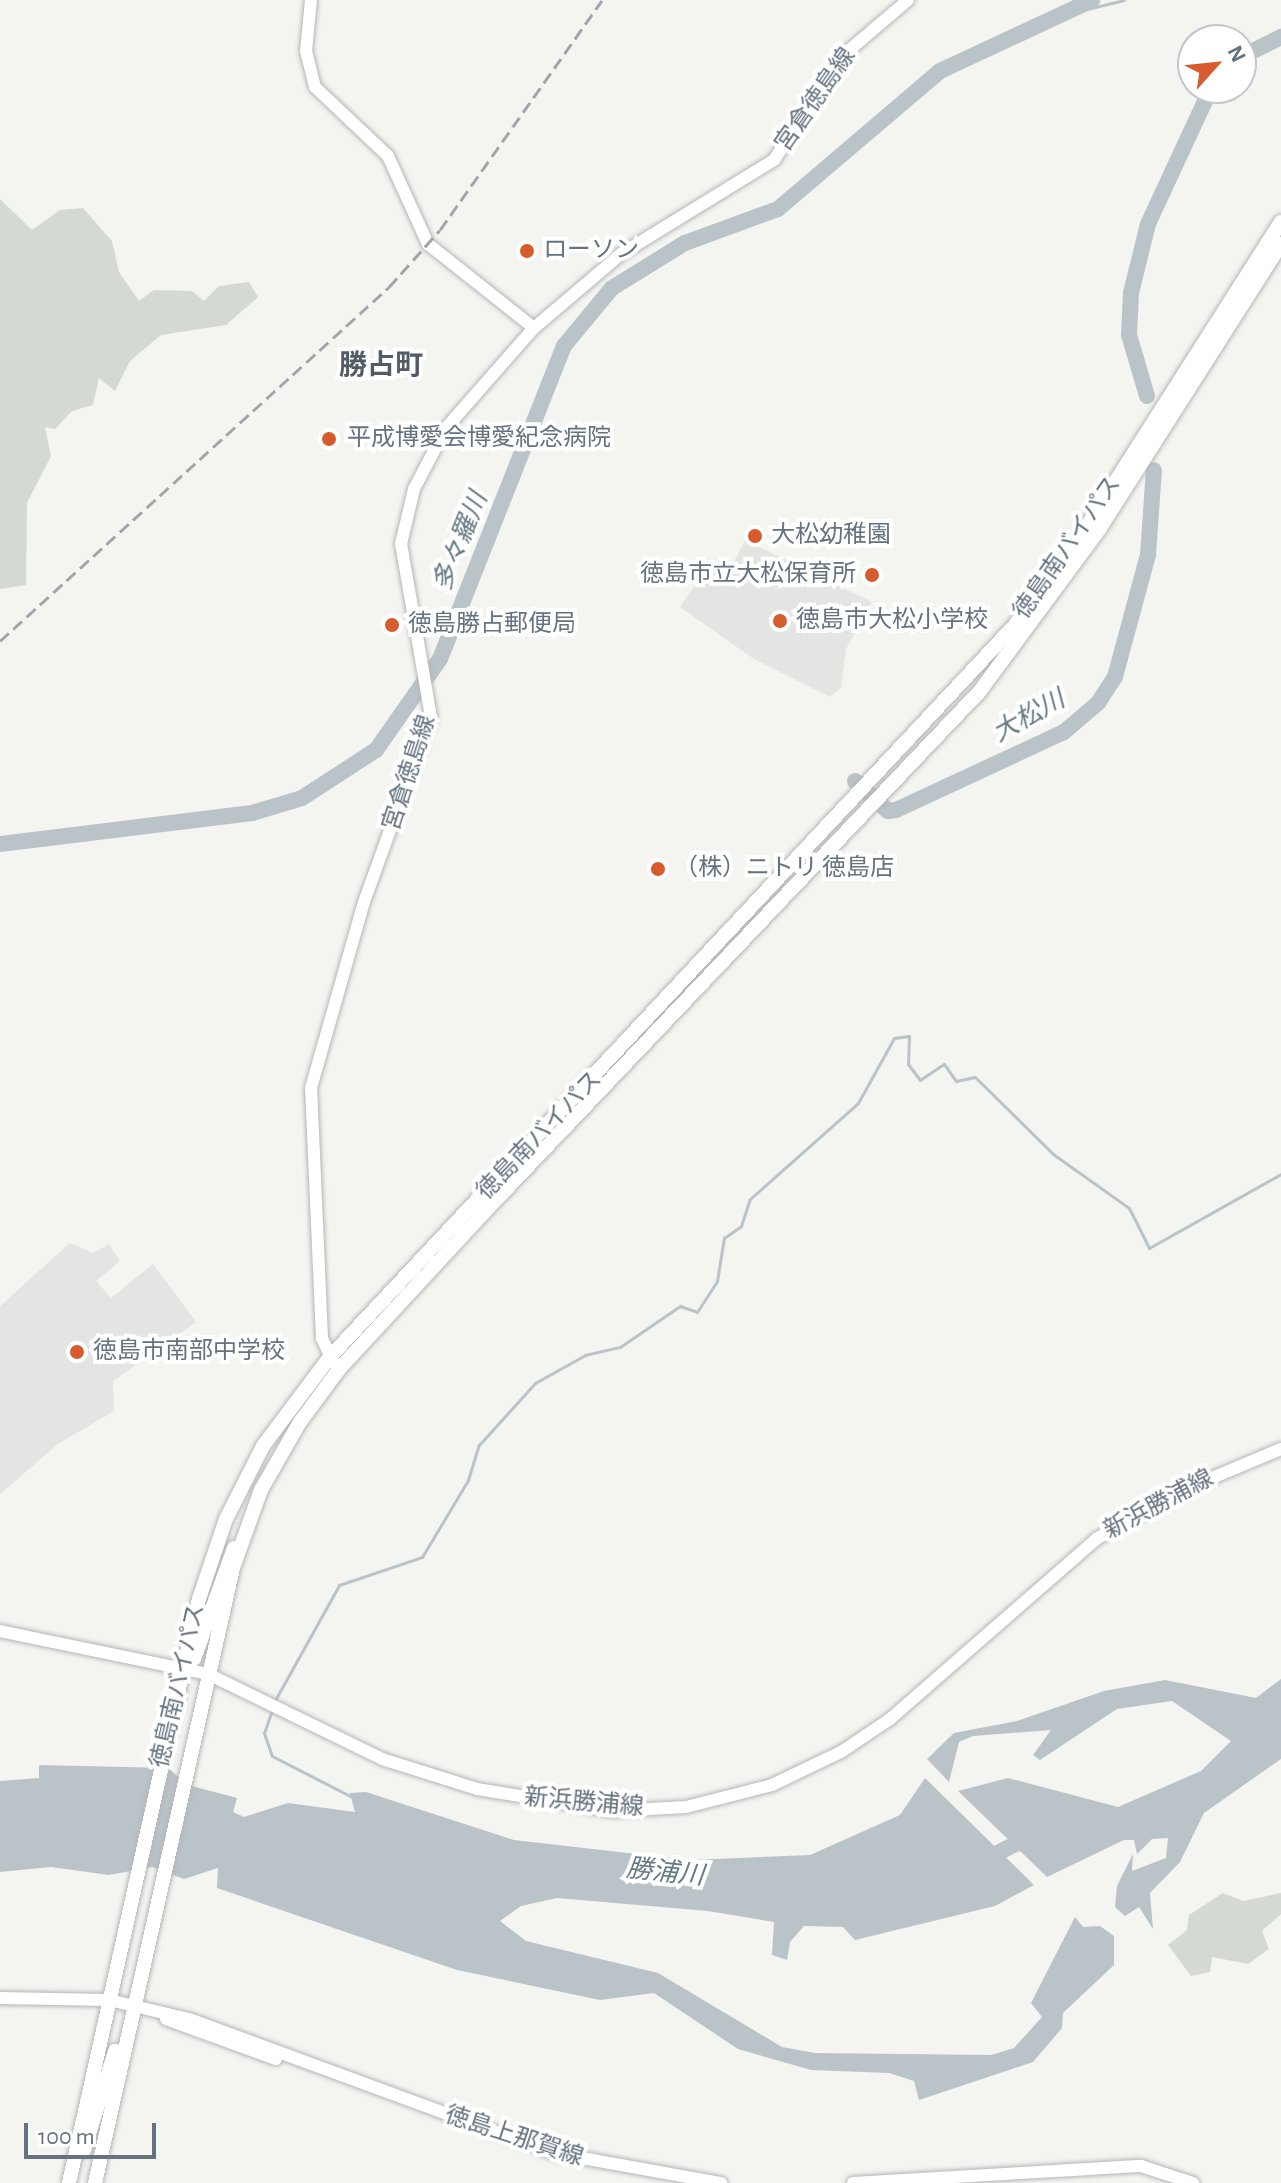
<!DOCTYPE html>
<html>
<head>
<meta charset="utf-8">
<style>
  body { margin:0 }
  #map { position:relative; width:1281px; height:2183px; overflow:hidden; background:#f4f4f0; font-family:"Alegreya Sans","Noto Sans JP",sans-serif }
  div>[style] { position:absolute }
  .built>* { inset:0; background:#e4e5e3 }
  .green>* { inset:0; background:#d4dad1 }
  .water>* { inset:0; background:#bac3c8 }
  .stream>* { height:3px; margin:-1.5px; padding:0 1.5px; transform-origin:1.5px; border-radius:1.5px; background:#bac3c8 }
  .river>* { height:16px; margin:-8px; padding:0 8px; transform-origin:8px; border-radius:8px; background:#bac3c8 }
  .roads { filter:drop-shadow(0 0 2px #b3b6b9) drop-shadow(0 0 2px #b3b6b9) }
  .major>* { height:12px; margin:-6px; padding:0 6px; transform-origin:6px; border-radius:6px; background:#fff }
  .highway>* { height:14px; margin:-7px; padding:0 7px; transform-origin:7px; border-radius:7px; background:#fff }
  .rail>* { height:3px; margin-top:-1.5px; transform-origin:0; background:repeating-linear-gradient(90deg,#a1a5aa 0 12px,transparent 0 18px) }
  .dots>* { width:22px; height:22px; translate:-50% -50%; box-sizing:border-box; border:4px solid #fff; border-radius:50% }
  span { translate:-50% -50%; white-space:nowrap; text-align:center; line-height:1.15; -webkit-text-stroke:8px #fff; paint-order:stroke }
  .street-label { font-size:24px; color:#65727f }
  .poi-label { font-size:24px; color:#65727f }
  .left { translate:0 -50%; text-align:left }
  .right { translate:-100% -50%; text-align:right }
  .water-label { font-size:26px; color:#657a83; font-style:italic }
  .quarter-label { font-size:28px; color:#525c65; font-weight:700 }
  .north { position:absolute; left:1177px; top:24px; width:80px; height:80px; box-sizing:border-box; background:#fff; border:2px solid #c1c7cc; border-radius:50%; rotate:63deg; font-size:22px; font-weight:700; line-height:32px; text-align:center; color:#65727f }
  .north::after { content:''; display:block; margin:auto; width:28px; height:36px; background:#d65c2d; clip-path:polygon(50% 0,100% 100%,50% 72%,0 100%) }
  .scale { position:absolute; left:24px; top:2123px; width:132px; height:36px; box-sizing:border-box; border:4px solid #65727f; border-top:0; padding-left:10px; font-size:24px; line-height:28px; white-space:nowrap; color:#65727f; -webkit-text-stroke:6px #fff; paint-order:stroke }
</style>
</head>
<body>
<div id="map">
  <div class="built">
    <i style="clip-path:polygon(745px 540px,872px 602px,846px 649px,841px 688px,830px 697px,754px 659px,680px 607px,697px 582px,682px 574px,695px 558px,727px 576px)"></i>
    <i style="clip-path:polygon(70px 1243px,93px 1253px,109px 1244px,120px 1261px,96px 1281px,111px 1298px,153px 1264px,196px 1322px,113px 1381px,114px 1411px,58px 1444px,0 1494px,0 1306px)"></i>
  </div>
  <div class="green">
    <i style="clip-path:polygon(0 199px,32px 230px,60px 210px,83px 208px,112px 241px,119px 272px,139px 301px,154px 290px,192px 291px,204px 301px,219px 286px,249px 282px,258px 297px,226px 325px,161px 335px,130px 361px,115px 391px,99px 378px,93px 405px,72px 411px,55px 429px,45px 427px,51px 456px,27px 503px,26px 585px,0 589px)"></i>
    <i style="clip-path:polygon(1223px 1893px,1243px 1901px,1281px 1893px,1281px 1914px,1262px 1931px,1269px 1949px,1248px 1964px,1212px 1957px,1210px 1972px,1191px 1976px,1168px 1945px,1187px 1930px,1189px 1915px)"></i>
  </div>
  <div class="water">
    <i style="clip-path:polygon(1281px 1679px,1281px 1759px,1204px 1813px,1180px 1862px,1150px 1893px,1153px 1929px,1139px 1907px,1125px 1916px,1115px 1907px,1117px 1886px,1133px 1854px,1132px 1871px,1166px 1858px,1168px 1838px,1152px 1839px,1137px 1854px,1134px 1840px,1124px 1840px,1047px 1877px,958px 1791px,1008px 1778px,1118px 1807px,1201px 1771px,1231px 1741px,1172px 1701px,1117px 1709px,1040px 1760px,1033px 1755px,1051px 1730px,973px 1736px,959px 1742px,949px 1782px,927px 1759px,954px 1733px,1017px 1721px,1104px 1691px,1165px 1680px,1256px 1698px)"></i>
    <i style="clip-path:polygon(39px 1765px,168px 1768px,188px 1785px,237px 1798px,233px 1812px,244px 1817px,288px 1803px,355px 1812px,350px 1793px,366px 1792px,514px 1840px,689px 1860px,810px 1855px,900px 1815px,925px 1778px,1034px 1885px,995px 1906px,855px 1940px,843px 1927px,804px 1926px,790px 1942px,787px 1960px,772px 1955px,774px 1922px,708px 1911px,557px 1898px,521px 1906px,500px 1921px,526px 1941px,658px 1973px,782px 2047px,815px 2053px,991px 2055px,1014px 2048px,1042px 2017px,1031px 2003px,1075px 1917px,1083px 1927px,1100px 1926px,1114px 1936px,1114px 1965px,1063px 2013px,1062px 2028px,1033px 2062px,919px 2100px,914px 2081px,889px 2073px,811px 2070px,738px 2049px,654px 1993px,600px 2000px,457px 1970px,217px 1888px,218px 1868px,184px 1879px,152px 1867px,109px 1875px,51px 1867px,0 1872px,0 1781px,39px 1778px)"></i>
  </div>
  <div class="stream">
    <i style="left:1079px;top:11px;width:46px;rotate:-13.7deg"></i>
    <i style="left:274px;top:1702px;width:134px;rotate:-60.9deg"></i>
    <i style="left:339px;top:1585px;width:88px;rotate:-18.6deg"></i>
    <i style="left:422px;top:1557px;width:90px;rotate:-59.1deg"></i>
    <i style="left:468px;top:1480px;width:37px;rotate:-73deg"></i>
    <i style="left:479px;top:1445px;width:84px;rotate:-47.9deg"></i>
    <i style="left:535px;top:1383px;width:57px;rotate:-29.2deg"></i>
    <i style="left:585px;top:1355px;width:36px;rotate:-13deg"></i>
    <i style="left:620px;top:1347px;width:73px;rotate:-34.3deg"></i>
    <i style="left:680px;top:1306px;width:18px;rotate:19deg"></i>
    <i style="left:697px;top:1312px;width:37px;rotate:-57deg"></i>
    <i style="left:717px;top:1281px;width:44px;rotate:-80.8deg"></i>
    <i style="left:724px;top:1238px;width:21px;rotate:-35deg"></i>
    <i style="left:741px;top:1226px;width:28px;rotate:-72deg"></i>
    <i style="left:750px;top:1199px;width:144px;rotate:-41.6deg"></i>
    <i style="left:858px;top:1103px;width:74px;rotate:-61deg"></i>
    <i style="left:894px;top:1038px;width:15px;rotate:-8deg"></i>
    <i style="left:909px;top:1036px;width:28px;rotate:92deg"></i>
    <i style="left:908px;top:1064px;width:20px;rotate:53deg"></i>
    <i style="left:920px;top:1080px;width:29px;rotate:-34deg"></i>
    <i style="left:944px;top:1064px;width:21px;rotate:55deg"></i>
    <i style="left:956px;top:1081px;width:19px;rotate:-12deg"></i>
    <i style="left:975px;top:1077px;width:110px;rotate:44.6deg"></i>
    <i style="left:1053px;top:1154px;width:93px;rotate:35.4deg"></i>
    <i style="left:1129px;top:1208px;width:45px;rotate:63.4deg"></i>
    <i style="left:1149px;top:1248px;width:151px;rotate:-29.3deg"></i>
    <i style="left:272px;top:1710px;width:24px;rotate:109deg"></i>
    <i style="left:264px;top:1733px;width:24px;rotate:71deg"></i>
    <i style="left:272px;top:1756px;width:90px;rotate:27.1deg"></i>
  </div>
  <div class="river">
    <i style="left:1241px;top:57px;width:45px;rotate:-26.6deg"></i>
    <i style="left:1147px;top:396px;width:64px;rotate:-106.4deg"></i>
    <i style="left:1129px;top:335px;width:42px;rotate:-87.3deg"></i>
    <i style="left:1131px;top:293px;width:71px;rotate:-76.2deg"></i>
    <i style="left:1148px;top:224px;width:150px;rotate:-65.1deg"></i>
    <i style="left:855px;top:781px;width:45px;rotate:42.3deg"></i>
    <i style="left:888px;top:811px;width:8px;rotate:-7deg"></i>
    <i style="left:896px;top:810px;width:185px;rotate:-24.9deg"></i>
    <i style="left:1064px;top:732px;width:45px;rotate:-40.5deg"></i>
    <i style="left:1098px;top:703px;width:31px;rotate:-57deg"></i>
    <i style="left:1115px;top:677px;width:126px;rotate:-74.9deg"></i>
    <i style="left:1148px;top:555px;width:85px;rotate:-86deg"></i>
    <i style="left:0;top:844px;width:254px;rotate:-7deg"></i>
    <i style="left:252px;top:813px;width:52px;rotate:-16.7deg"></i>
    <i style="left:302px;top:798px;width:88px;rotate:-33deg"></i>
    <i style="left:376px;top:750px;width:111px;rotate:-54.9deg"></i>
    <i style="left:440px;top:659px;width:337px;rotate:-68.4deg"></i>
    <i style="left:564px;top:346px;width:75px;rotate:-50.4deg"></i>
    <i style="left:612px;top:288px;width:86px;rotate:-31.7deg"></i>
    <i style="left:685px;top:243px;width:99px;rotate:-20.1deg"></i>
    <i style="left:778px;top:209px;width:213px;rotate:-40.4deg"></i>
    <i style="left:940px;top:71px;width:168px;rotate:-25deg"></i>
    <i style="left:980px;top:1862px;width:57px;rotate:-27deg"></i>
  </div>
  <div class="roads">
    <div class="major">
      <i style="left:311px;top:0;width:51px;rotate:95.6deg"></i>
      <i style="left:306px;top:51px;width:37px;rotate:76deg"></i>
      <i style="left:315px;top:87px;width:100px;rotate:43.4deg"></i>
      <i style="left:388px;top:156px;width:97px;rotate:65.6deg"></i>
      <i style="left:428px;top:244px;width:135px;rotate:38.4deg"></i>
      <i style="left:334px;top:1363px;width:28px;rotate:-116deg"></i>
      <i style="left:322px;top:1338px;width:250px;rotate:-92.5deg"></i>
      <i style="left:311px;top:1088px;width:193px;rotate:-74.1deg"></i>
      <i style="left:364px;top:902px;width:197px;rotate:-70.1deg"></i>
      <i style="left:431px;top:717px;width:176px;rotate:-99.8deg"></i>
      <i style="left:401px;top:544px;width:57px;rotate:-76.7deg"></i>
      <i style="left:414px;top:489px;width:69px;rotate:-62.3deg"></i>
      <i style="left:446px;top:428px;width:133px;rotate:-48.7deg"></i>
      <i style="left:534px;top:328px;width:114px;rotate:-40.4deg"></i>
      <i style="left:621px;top:254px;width:180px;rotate:-31.6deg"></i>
      <i style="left:774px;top:160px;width:130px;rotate:-55.9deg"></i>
      <i style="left:847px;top:52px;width:80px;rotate:-40.4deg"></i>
      <i style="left:0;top:1631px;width:212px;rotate:11.7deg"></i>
      <i style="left:208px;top:1674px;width:194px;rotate:26deg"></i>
      <i style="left:382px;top:1759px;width:100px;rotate:17.5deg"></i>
      <i style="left:477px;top:1789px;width:138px;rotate:9.2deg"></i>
      <i style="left:613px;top:1811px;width:73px;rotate:-3.1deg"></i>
      <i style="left:686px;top:1807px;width:89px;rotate:-14.3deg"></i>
      <i style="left:772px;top:1785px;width:76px;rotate:-25.6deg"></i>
      <i style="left:841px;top:1752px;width:59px;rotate:-34deg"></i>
      <i style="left:890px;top:1719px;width:274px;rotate:-41.1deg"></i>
      <i style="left:1096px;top:1539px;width:105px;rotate:-29deg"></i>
      <i style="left:1188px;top:1488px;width:101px;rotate:-22.8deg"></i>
      <i style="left:0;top:1998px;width:109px;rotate:1.1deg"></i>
      <i style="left:109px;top:2000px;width:82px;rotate:13.4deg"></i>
      <i style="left:189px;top:2019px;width:389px;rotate:20.2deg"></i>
      <i style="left:554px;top:2153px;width:170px;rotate:10.2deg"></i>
      <i style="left:166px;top:2019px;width:117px;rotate:20deg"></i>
      <i style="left:853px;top:2183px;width:289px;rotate:-3.4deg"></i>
      <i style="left:1141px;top:2166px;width:55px;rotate:18.1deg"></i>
    </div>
    <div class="highway">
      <i style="left:194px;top:1659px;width:118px;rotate:-70.2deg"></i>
      <i style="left:84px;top:2150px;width:104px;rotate:-72.6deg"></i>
      <i style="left:69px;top:2183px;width:598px;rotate:-77.45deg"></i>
      <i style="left:199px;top:1599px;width:84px;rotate:-71.4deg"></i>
      <i style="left:226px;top:1519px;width:82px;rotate:-63.1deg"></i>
      <i style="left:263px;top:1446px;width:110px;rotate:-53.1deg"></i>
      <i style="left:329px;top:1358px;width:1004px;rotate:-46.9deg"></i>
      <i style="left:1015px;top:625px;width:126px;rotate:-54deg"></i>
      <i style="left:1089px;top:523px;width:357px;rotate:-57.5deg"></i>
      <i style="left:95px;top:2183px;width:630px;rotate:-77.35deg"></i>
      <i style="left:233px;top:1568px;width:83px;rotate:-70.3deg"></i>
      <i style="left:261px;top:1490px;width:78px;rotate:-60.2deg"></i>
      <i style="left:300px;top:1422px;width:67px;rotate:-53.5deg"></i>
      <i style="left:340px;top:1368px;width:225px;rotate:-47.2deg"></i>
      <i style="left:493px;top:1203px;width:707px;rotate:-46.43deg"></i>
      <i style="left:980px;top:691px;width:202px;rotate:-53.6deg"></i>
      <i style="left:1100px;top:528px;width:337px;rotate:-57.5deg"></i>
    </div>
  </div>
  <div class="rail">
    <i style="left:0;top:641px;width:526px;rotate:-42.3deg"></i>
    <i style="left:389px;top:287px;width:76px;rotate:-48.2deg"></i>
    <i style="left:440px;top:230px;width:281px;rotate:-54.8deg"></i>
  </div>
  <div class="dots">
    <i style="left:527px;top:251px;background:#d65c2d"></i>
    <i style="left:329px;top:439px;background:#d65c2d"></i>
    <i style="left:755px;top:536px;background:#d65c2d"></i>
    <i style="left:872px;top:575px;background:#d65c2d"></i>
    <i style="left:780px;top:621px;background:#d65c2d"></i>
    <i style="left:392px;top:625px;background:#d65c2d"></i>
    <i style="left:658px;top:869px;background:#d65c2d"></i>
    <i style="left:77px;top:1352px;background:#d65c2d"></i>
  </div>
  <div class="street-label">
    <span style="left:816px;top:100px;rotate:-55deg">宮倉徳島線</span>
    <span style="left:1068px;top:548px;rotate:-55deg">徳島南バイパス</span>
    <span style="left:410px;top:773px;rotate:-72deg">宮倉徳島線</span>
    <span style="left:540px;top:1136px;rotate:-46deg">徳島南バイパス</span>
    <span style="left:1159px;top:1505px;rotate:-28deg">新浜勝浦線</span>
    <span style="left:179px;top:1686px;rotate:-77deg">徳島南バイパス</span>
    <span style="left:584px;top:1803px;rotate:5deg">新浜勝浦線</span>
    <span style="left:514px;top:2137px;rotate:18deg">徳島上那賀線</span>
  </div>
  <div class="poi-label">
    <span class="left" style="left:543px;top:251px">ローソン</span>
    <span class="left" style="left:347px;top:439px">平成博愛会博愛紀念病院</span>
    <span class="left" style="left:771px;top:536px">大松幼稚園</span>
    <span class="right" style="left:856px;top:575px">徳島市立大松保育所</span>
    <span class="left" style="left:796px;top:621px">徳島市大松小学校</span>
    <span class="left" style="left:408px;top:625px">徳島勝占郵便局</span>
    <span class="left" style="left:674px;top:869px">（株）ニトリ 徳島店</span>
    <span class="left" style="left:93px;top:1352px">徳島市南部中学校</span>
  </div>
  <div class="water-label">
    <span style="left:461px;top:542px;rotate:-68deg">多々羅川</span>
    <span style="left:1029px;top:717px;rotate:-29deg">大松川</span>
    <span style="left:665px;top:1873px;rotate:6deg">勝浦川</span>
  </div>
  <div class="quarter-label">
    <span style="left:381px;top:366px">勝占町</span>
  </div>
  <div class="north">N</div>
  <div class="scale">100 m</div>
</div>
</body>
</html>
